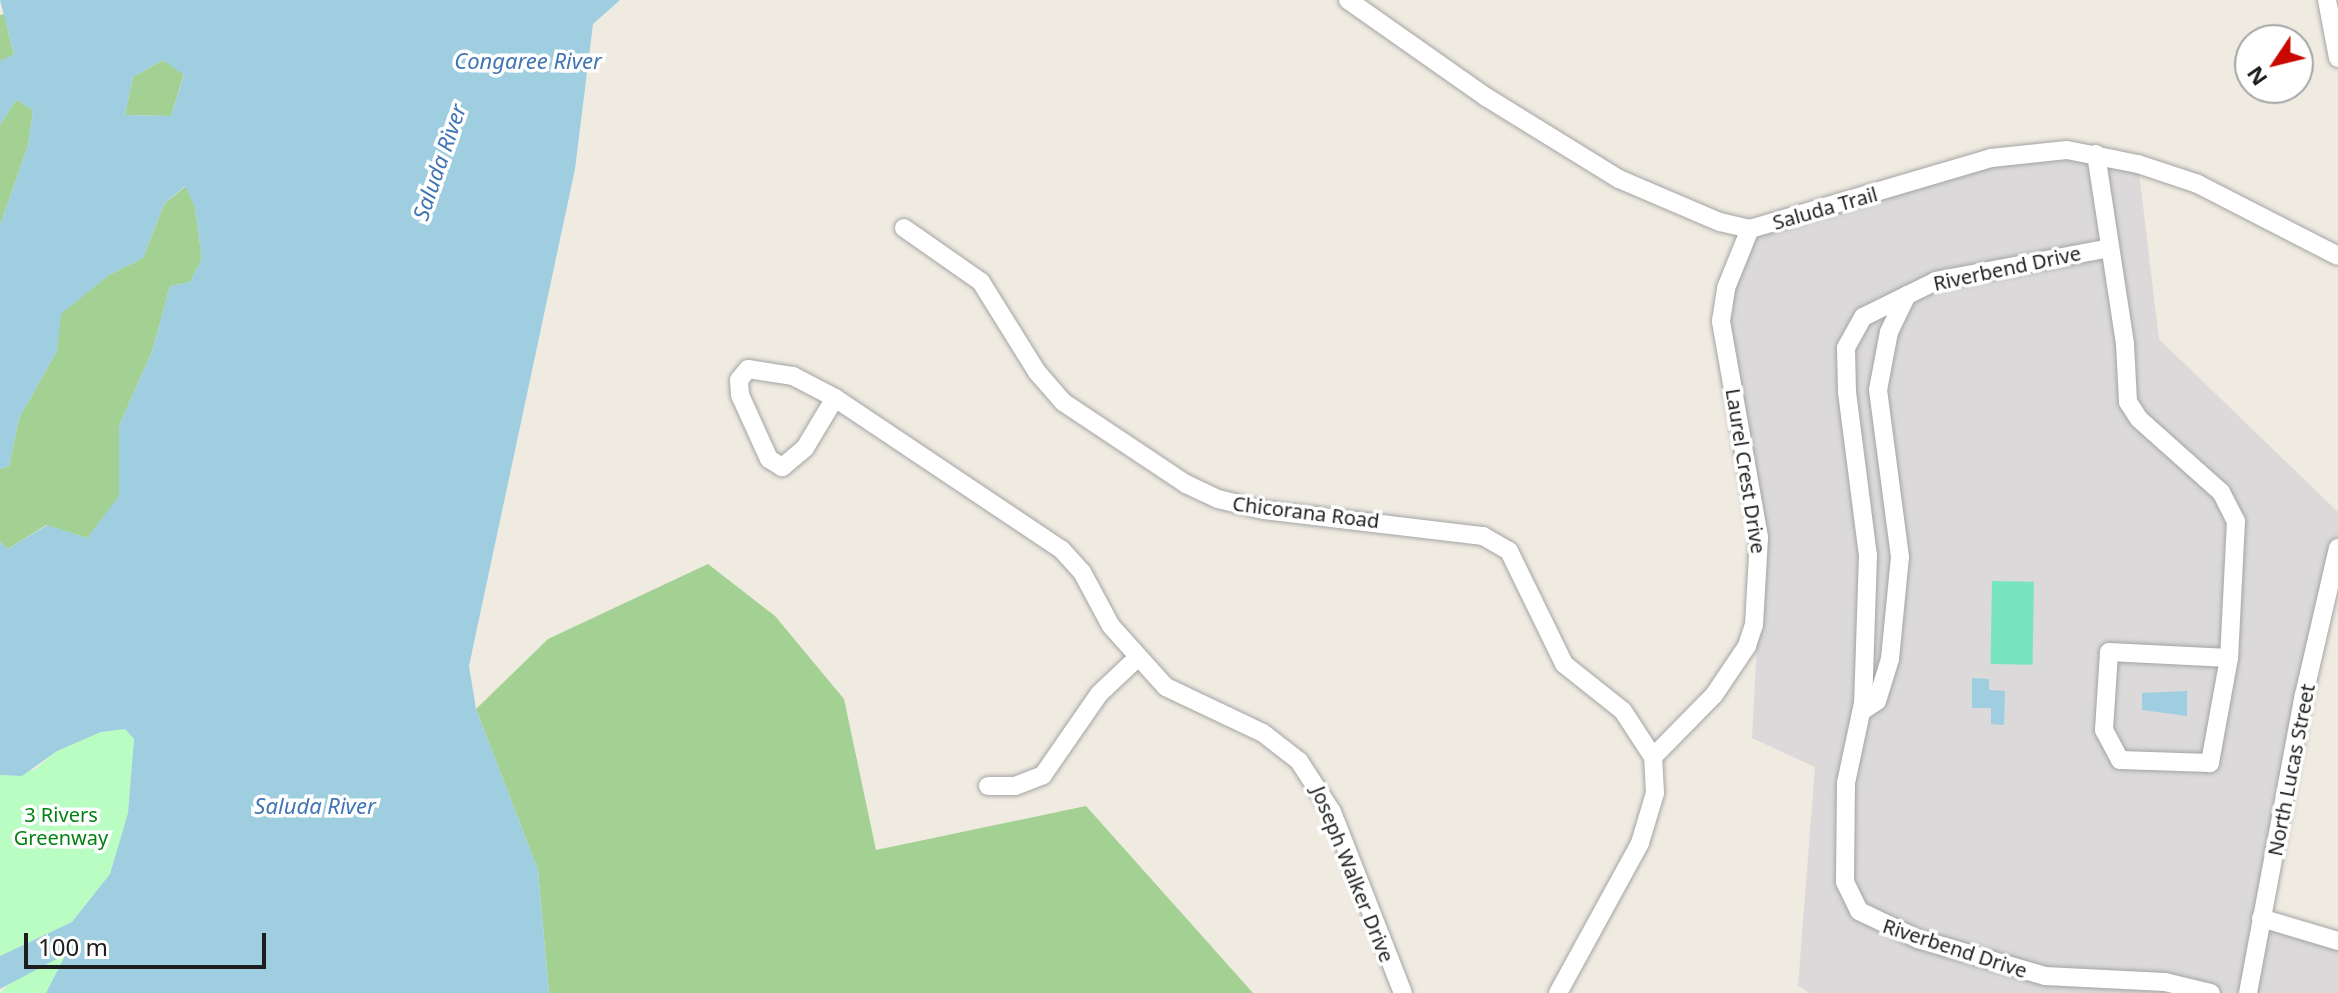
<!DOCTYPE html>
<html>
<head>
<meta charset="utf-8">
<style>
  body { margin:0 }
  #map { position:relative; width:2338px; height:993px; overflow:hidden; background:#efebe1; font-family:"Noto Sans",sans-serif }
  div>[style] { position:absolute }
  .residential>* { inset:0; background:#dbd9d9 }
  .forest>* { inset:0; background:#a2d193 }
  .park>* { inset:0; background:#bafdc2 }
  .pitch>* { inset:0; background:#78e5c0; transform-origin:0 0 }
  .water>* { inset:0; background:#9ecee0 }
  .roads { filter:drop-shadow(0 0 2px #a4a4a4) drop-shadow(0 0 2px #a4a4a4) }
  .minor>* { height:18px; margin:-9px; padding:0 9px; transform-origin:9px; border-radius:9px; background:#fff }
  span { translate:-50% -50%; white-space:nowrap; text-align:center; line-height:1.15; -webkit-text-stroke:7px #fff; paint-order:stroke }
  .street-label { font-size:20px; color:#1d1d1d }
  .park-label { font-size:20px; color:#038213 }
  .water-label { font-size:22px; color:#4275b3; font-style:italic }
  .north { position:absolute; left:2234px; top:24px; width:80px; height:80px; box-sizing:border-box; background:#fff; border:2px solid #a5a5a5; border-radius:50%; rotate:235deg; font-size:22px; font-weight:700; line-height:32px; text-align:center; color:#1d1d1d }
  .north::after { content:''; display:block; margin:auto; width:28px; height:36px; background:#c90900; clip-path:polygon(50% 0,100% 100%,50% 72%,0 100%) }
  .scale { position:absolute; left:24px; top:933px; width:242px; height:36px; box-sizing:border-box; border:4px solid #1d1d1d; border-top:0; padding-left:10px; font-size:24px; line-height:28px; white-space:nowrap; color:#1d1d1d; -webkit-text-stroke:6px #fff; paint-order:stroke }
</style>
</head>
<body>
<div id="map">
  <div class="residential">
    <i style="clip-path:polygon(2021px 152px,2138px 164px,2159px 339px,2338px 512px,2338px 548px,2262px 917px,2338px 941px,2338px 993px,1810px 993px,1798px 986px,1815px 767px,1752px 738px,1760px 586px,1723px 304px,1750px 229px)"></i>
  </div>
  <div class="forest">
    <i style="clip-path:polygon(4px 14px,14px 55px,0 61px,0 15px)"></i>
    <i style="clip-path:polygon(163px 60px,184px 74px,171px 116px,125px 115px,133px 77px)"></i>
    <i style="clip-path:polygon(16px 100px,33px 110px,28px 146px,0 225px,0 125px)"></i>
    <i style="clip-path:polygon(186px 186px,195px 207px,202px 259px,190px 282px,170px 286px,153px 349px,119px 426px,120px 496px,87px 538px,46px 525px,8px 549px,0 542px,0 469px,9px 466px,19px 418px,57px 351px,60px 314px,109px 275px,143px 258px,164px 204px)"></i>
    <i style="clip-path:polygon(708px 564px,775px 616px,844px 699px,876px 850px,1086px 806px,1253px 993px,549px 993px,538px 870px,476px 709px,548px 639px)"></i>
  </div>
  <div class="park">
    <i style="clip-path:polygon(125px 729px,134px 739px,128px 813px,110px 874px,72px 922px,0 956px,0 775px,34px 770px,57px 751px,101px 732px)"></i>
    <i style="clip-path:polygon(67px 953px,46px 993px,0 993px,15px 978px)"></i>
  </div>
  <div class="pitch">
    <i style="left:1992px;top:581px;width:42px;height:83px;rotate:1deg"></i>
  </div>
  <div class="water">
    <i style="clip-path:polygon(evenodd,0 0,620px 0,593px 24px,575px 169px,469px 666px,476px 709px,538px 870px,549px 993px,46px 993px,66px 954px,0 989px,0 956px,72px 922px,110px 874px,128px 813px,134px 739px,125px 729px,101px 732px,57px 751px,22px 776px,0 775px,0 542px,8px 549px,47px 525px,87px 538px,119px 496px,119px 426px,153px 349px,170px 286px,190px 282px,202px 259px,195px 207px,185px 186px,164px 204px,143px 258px,109px 275px,61px 314px,57px 351px,19px 418px,9px 466px,0 469px,0 225px,28px 146px,33px 110px,16px 100px,0 125px,0 61px,14px 54px,0 0,163px 60px,184px 75px,171px 116px,125px 115px,133px 77px,163px 60px)"></i>
    <i style="clip-path:polygon(1972px 678px,1989px 679px,1989px 690px,2005px 691px,2004px 725px,1991px 724px,1991px 708px,1972px 708px)"></i>
    <i style="clip-path:polygon(2187px 691px,2187px 716px,2142px 710px,2142px 693px)"></i>
  </div>
  <div class="roads">
    <div class="minor">
      <i style="left:1348px;top:0;width:169px;rotate:35.1deg"></i>
      <i style="left:1486px;top:97px;width:156px;rotate:31.7deg"></i>
      <i style="left:1619px;top:179px;width:110px;rotate:23.1deg"></i>
      <i style="left:1720px;top:222px;width:31px;rotate:13deg"></i>
      <i style="left:1750px;top:229px;width:251px;rotate:-16.4deg"></i>
      <i style="left:1991px;top:158px;width:76px;rotate:-6deg"></i>
      <i style="left:2067px;top:150px;width:72px;rotate:11.2deg"></i>
      <i style="left:2138px;top:164px;width:63px;rotate:18.4deg"></i>
      <i style="left:2198px;top:184px;width:157px;rotate:27.2deg"></i>
      <i style="left:2327px;top:0;width:59px;rotate:79.3deg"></i>
      <i style="left:2096px;top:154px;width:192px;rotate:81.3deg"></i>
      <i style="left:2125px;top:344px;width:58px;rotate:87deg"></i>
      <i style="left:2128px;top:402px;width:20px;rotate:57deg"></i>
      <i style="left:2139px;top:419px;width:110px;rotate:41.7deg"></i>
      <i style="left:2221px;top:492px;width:33px;rotate:63deg"></i>
      <i style="left:2236px;top:521px;width:137px;rotate:92.9deg"></i>
      <i style="left:904px;top:228px;width:94px;rotate:35deg"></i>
      <i style="left:981px;top:282px;width:106px;rotate:58.1deg"></i>
      <i style="left:1037px;top:372px;width:40px;rotate:49deg"></i>
      <i style="left:1063px;top:402px;width:148px;rotate:33.7deg"></i>
      <i style="left:1186px;top:484px;width:35px;rotate:25deg"></i>
      <i style="left:1218px;top:499px;width:47px;rotate:13.4deg"></i>
      <i style="left:1264px;top:510px;width:221px;rotate:6.8deg"></i>
      <i style="left:1483px;top:536px;width:30px;rotate:30deg"></i>
      <i style="left:1509px;top:551px;width:126px;rotate:64deg"></i>
      <i style="left:1564px;top:664px;width:75px;rotate:38.5deg"></i>
      <i style="left:1623px;top:711px;width:55px;rotate:56.9deg"></i>
      <i style="left:2110px;top:248px;width:177px;rotate:169.3deg"></i>
      <i style="left:1936px;top:281px;width:81px;rotate:153.7deg"></i>
      <i style="left:1863px;top:317px;width:35px;rotate:119deg"></i>
      <i style="left:1846px;top:348px;width:44px;rotate:88.7deg"></i>
      <i style="left:1847px;top:392px;width:164px;rotate:82.7deg"></i>
      <i style="left:1868px;top:555px;width:148px;rotate:91.9deg"></i>
      <i style="left:1863px;top:703px;width:82px;rotate:102deg"></i>
      <i style="left:1846px;top:783px;width:99px;rotate:90.6deg"></i>
      <i style="left:1845px;top:882px;width:32px;rotate:64deg"></i>
      <i style="left:1859px;top:911px;width:65px;rotate:25.4deg"></i>
      <i style="left:1918px;top:939px;width:132px;rotate:16.2deg"></i>
      <i style="left:2045px;top:976px;width:120px;rotate:2.9deg"></i>
      <i style="left:2165px;top:982px;width:47px;rotate:13.4deg"></i>
      <i style="left:748px;top:369px;width:46px;rotate:8.8deg"></i>
      <i style="left:793px;top:376px;width:47px;rotate:27.6deg"></i>
      <i style="left:835px;top:398px;width:58px;rotate:121deg"></i>
      <i style="left:805px;top:448px;width:30px;rotate:140deg"></i>
      <i style="left:782px;top:467px;width:15px;rotate:-148deg"></i>
      <i style="left:769px;top:459px;width:70px;rotate:-114.4deg"></i>
      <i style="left:740px;top:395px;width:15px;rotate:-94deg"></i>
      <i style="left:739px;top:380px;width:14px;rotate:-51deg"></i>
      <i style="left:835px;top:398px;width:273px;rotate:33.8deg"></i>
      <i style="left:1062px;top:550px;width:30px;rotate:48deg"></i>
      <i style="left:1082px;top:572px;width:61px;rotate:61.8deg"></i>
      <i style="left:1111px;top:626px;width:82px;rotate:48deg"></i>
      <i style="left:1166px;top:687px;width:107px;rotate:25.4deg"></i>
      <i style="left:1263px;top:733px;width:46px;rotate:37.9deg"></i>
      <i style="left:1299px;top:761px;width:61px;rotate:57.1deg"></i>
      <i style="left:1332px;top:812px;width:194px;rotate:68.6deg"></i>
      <i style="left:2109px;top:652px;width:120px;rotate:2.9deg"></i>
      <i style="left:2229px;top:658px;width:107px;rotate:100.3deg"></i>
      <i style="left:2210px;top:763px;width:90px;rotate:-178.1deg"></i>
      <i style="left:2120px;top:760px;width:34px;rotate:-118deg"></i>
      <i style="left:2104px;top:730px;width:78px;rotate:-86.3deg"></i>
      <i style="left:1862px;top:711px;width:18px;rotate:-34deg"></i>
      <i style="left:1877px;top:701px;width:44px;rotate:-72.8deg"></i>
      <i style="left:1890px;top:659px;width:102px;rotate:-84.4deg"></i>
      <i style="left:1900px;top:557px;width:168px;rotate:-97.5deg"></i>
      <i style="left:1878px;top:390px;width:59px;rotate:-79.3deg"></i>
      <i style="left:1889px;top:332px;width:41px;rotate:-64.1deg"></i>
      <i style="left:988px;top:786px;width:27px"></i>
      <i style="left:1015px;top:786px;width:30px;rotate:-21deg"></i>
      <i style="left:1043px;top:775px;width:98px;rotate:-55.3deg"></i>
      <i style="left:1099px;top:694px;width:51px;rotate:-43.4deg"></i>
      <i style="left:2261px;top:918px;width:80px;rotate:16.6deg"></i>
      <i style="left:1558px;top:993px;width:171px;rotate:-61.3deg"></i>
      <i style="left:1640px;top:843px;width:52px;rotate:-73.3deg"></i>
      <i style="left:1655px;top:793px;width:36px;rotate:-93deg"></i>
      <i style="left:1653px;top:757px;width:87px;rotate:-45.5deg"></i>
      <i style="left:1714px;top:695px;width:59px;rotate:-56deg"></i>
      <i style="left:1747px;top:646px;width:22px;rotate:-72deg"></i>
      <i style="left:1754px;top:625px;width:88px;rotate:-86.7deg"></i>
      <i style="left:1759px;top:537px;width:219px;rotate:-100deg"></i>
      <i style="left:1721px;top:321px;width:33px;rotate:-81deg"></i>
      <i style="left:1726px;top:288px;width:64px;rotate:-67.9deg"></i>
      <i style="left:2248px;top:993px;width:303px;rotate:-79.4deg"></i>
      <i style="left:2304px;top:695px;width:151px;rotate:-77deg"></i>
    </div>
  </div>
  <div class="street-label">
    <span style="left:1825px;top:208px;rotate:-16deg">Saluda Trail</span>
    <span style="left:2007px;top:268px;rotate:-12deg">Riverbend Drive</span>
    <span style="left:1746px;top:471px;rotate:81deg">Laurel Crest Drive</span>
    <span style="left:1306px;top:512px;rotate:7deg">Chicorana Road</span>
    <span style="left:2291px;top:770px;rotate:-79deg">North Lucas Street</span>
    <span style="left:1353px;top:874px;rotate:68deg">Joseph Walker Drive</span>
    <span style="left:1955px;top:948px;rotate:18deg">Riverbend Drive</span>
  </div>
  <div class="park-label">
    <span style="left:61px;top:826px">3 Rivers<br>Greenway</span>
  </div>
  <div class="water-label">
    <span style="left:528px;top:61px">Congaree River</span>
    <span style="left:439px;top:162px;rotate:-71deg">Saluda River</span>
    <span style="left:315px;top:806px">Saluda River</span>
  </div>
  <div class="north">N</div>
  <div class="scale">100 m</div>
</div>
</body>
</html>
